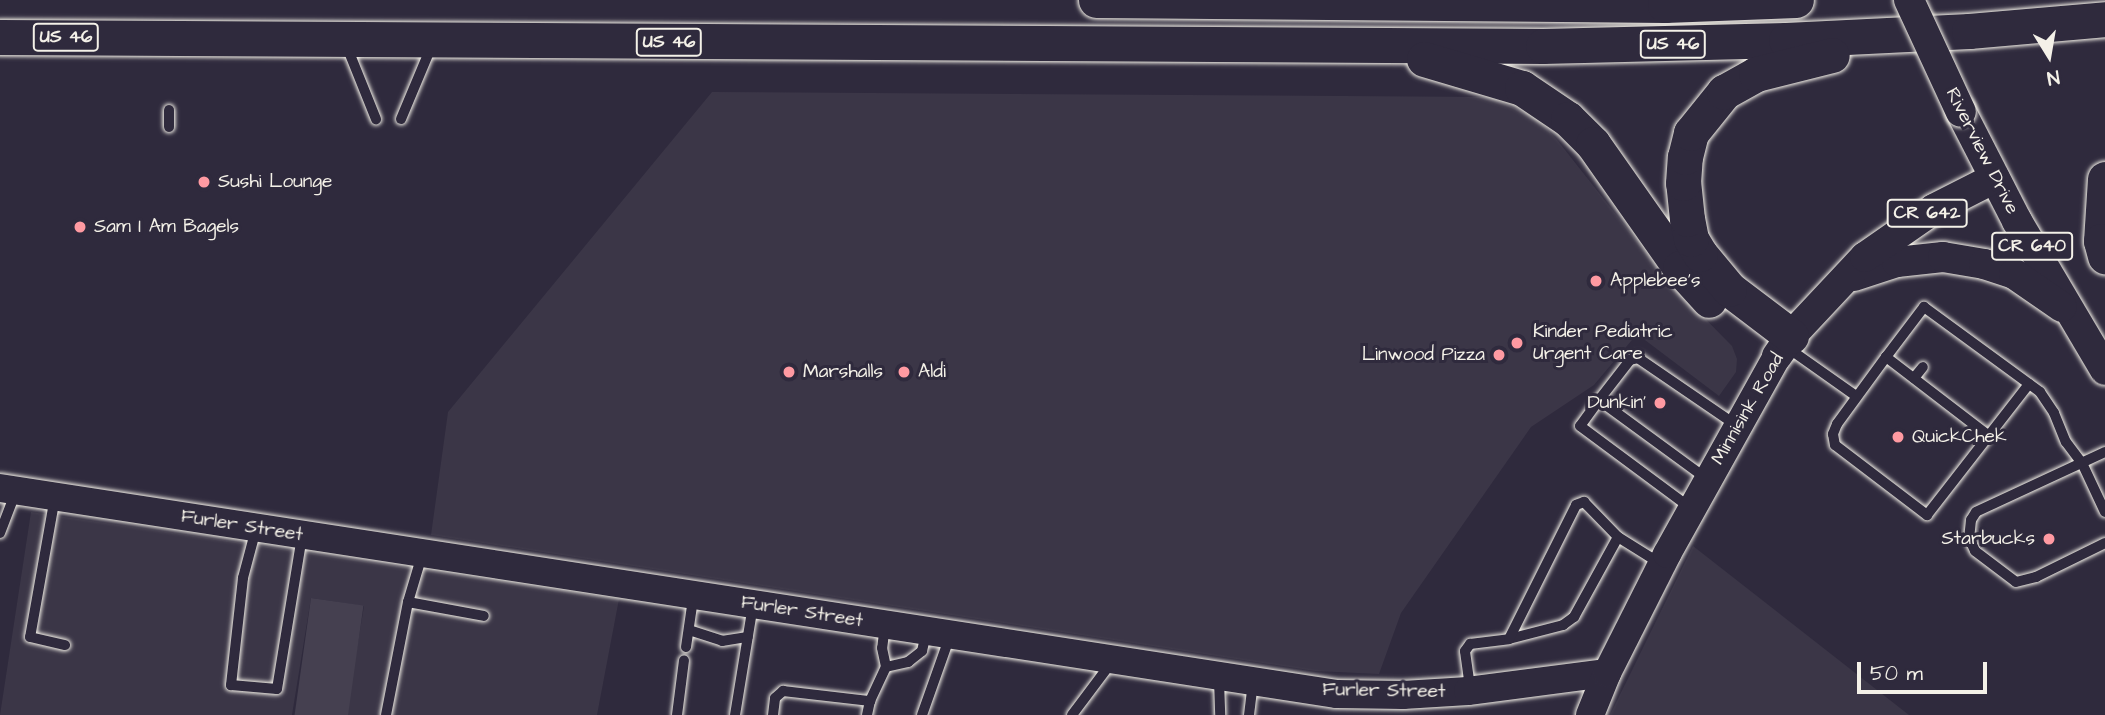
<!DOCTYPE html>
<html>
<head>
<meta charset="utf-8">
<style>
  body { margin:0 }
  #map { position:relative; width:2105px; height:715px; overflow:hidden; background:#2f2a3d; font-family:"Architects Daughter",sans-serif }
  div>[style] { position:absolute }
  .built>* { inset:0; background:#3b3647 }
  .green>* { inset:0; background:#454050; transform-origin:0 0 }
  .roads { filter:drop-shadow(0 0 2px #f4f1e8) drop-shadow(0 0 2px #f4f1e8) }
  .lane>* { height:10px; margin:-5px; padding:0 5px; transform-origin:5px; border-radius:5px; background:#2f2a3d }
  .secondary>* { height:28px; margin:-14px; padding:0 14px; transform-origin:14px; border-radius:14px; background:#2f2a3d }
  .primary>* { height:30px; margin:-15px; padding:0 15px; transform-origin:15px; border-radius:15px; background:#2f2a3d }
  .highway>* { height:35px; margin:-17.5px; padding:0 17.5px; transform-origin:17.5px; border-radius:17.5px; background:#2f2a3d }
  .bridges { filter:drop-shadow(0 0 2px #f4f1e8) drop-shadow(0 0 2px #f4f1e8) }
  .primary-bridge>* { height:30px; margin:-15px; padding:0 15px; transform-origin:15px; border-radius:15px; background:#2f2a3d }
  .dots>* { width:19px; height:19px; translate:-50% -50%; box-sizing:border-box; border:4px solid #2f2a3d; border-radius:50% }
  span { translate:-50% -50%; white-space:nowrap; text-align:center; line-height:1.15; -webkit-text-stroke:6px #2f2a3d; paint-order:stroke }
  .shield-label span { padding:2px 5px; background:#2f2a3d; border:2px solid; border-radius:5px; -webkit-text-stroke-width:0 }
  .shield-label { font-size:18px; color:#f4f1e8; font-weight:700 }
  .street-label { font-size:19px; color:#f4f1e8 }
  .poi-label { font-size:19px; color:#f4f1e8 }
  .left { translate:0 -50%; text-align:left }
  .right { translate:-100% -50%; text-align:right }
  .north { position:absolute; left:2014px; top:21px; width:70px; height:70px; -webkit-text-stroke:5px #2f2a3d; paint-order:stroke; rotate:169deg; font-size:19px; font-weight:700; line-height:28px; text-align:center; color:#f4f1e8 }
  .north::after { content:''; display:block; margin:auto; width:24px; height:32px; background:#f4f1e8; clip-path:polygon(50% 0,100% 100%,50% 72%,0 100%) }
  .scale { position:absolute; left:1857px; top:662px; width:130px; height:32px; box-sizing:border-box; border:4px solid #f4f1e8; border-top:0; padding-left:9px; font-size:21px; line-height:24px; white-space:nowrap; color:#f4f1e8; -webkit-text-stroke:5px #2f2a3d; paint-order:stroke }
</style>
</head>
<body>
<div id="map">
  <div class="built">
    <i style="clip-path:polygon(712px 92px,1489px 97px,1537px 118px,1558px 141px,1670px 283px,1732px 346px,1737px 359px,1736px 372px,1719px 396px,1637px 334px,1594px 385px,1531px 427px,1401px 613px,1379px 674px,1315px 671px,431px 535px,448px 412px)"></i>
    <i style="clip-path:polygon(31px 512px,619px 599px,597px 715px,346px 715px,364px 606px,311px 598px,292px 715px,0 715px)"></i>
    <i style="clip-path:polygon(1693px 546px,1909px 715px,1610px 715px)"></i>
  </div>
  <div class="green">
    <i style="left:311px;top:598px;width:53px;height:119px;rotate:8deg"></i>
  </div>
  <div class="roads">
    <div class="lane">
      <i style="left:347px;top:47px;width:78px;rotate:68.1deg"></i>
      <i style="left:169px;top:110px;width:17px;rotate:90deg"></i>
      <i style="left:401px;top:119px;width:80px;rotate:-67.3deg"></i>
      <i style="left:1788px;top:348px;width:83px;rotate:35.2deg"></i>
      <i style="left:1886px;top:357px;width:83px;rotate:126.2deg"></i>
      <i style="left:1837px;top:424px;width:11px;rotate:112deg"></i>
      <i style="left:1833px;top:434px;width:11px;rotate:80deg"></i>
      <i style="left:1835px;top:445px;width:116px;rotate:37.3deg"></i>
      <i style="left:1927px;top:515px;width:166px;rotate:-52.1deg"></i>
      <i style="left:1914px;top:378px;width:14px;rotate:-51deg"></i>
      <i style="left:1599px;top:400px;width:32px;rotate:126deg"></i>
      <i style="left:1580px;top:426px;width:136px;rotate:36.6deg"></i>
      <i style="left:1989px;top:436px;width:130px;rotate:-142.5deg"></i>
      <i style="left:1886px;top:357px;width:63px;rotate:-52.8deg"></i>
      <i style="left:1924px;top:307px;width:144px;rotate:36.2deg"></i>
      <i style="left:2040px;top:392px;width:25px;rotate:56deg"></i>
      <i style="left:2054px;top:413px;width:31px;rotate:68deg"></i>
      <i style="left:2066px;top:442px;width:26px;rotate:53deg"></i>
      <i style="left:2082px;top:463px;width:54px;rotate:64.9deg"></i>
      <i style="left:2105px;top:452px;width:142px;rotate:155.1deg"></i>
      <i style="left:1976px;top:512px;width:9px;rotate:122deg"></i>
      <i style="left:1971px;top:520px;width:18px;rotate:96deg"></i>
      <i style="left:1969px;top:538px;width:14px;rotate:65deg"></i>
      <i style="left:1975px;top:551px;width:51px;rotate:37.1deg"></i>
      <i style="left:2016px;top:582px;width:21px;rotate:-14deg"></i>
      <i style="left:2036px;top:577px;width:77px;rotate:-26.2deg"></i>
      <i style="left:1707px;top:479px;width:134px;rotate:-143.8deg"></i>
      <i style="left:1599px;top:400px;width:51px;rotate:-52.2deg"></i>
      <i style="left:1630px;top:360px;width:8px;rotate:-14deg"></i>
      <i style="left:1638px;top:358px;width:119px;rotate:34.4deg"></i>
      <i style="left:55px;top:497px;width:142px;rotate:100.1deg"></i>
      <i style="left:30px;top:637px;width:36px;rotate:13deg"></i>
      <i style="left:256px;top:529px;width:51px;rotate:104.9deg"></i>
      <i style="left:243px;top:578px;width:108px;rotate:96.4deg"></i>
      <i style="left:231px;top:685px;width:46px;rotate:5deg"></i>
      <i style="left:277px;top:689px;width:155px;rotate:-80.7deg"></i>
      <i style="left:0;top:533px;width:42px;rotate:-69deg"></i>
      <i style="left:422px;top:555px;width:49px;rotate:106.6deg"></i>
      <i style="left:408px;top:602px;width:77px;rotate:10.4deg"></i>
      <i style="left:885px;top:625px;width:23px;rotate:97deg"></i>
      <i style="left:882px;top:648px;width:19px;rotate:78deg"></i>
      <i style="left:886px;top:667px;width:23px;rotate:-13deg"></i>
      <i style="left:908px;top:662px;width:18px;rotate:-38deg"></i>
      <i style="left:922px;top:651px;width:18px;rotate:-77deg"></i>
      <i style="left:689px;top:630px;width:35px;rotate:18deg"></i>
      <i style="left:722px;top:641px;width:26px;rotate:-9deg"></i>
      <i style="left:1509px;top:639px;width:56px;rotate:-14.5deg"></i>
      <i style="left:1563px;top:625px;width:14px;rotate:-36deg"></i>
      <i style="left:1574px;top:617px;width:91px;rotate:-61.2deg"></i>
      <i style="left:686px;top:647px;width:49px;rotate:-81.7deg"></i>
      <i style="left:1219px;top:680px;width:35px;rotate:88deg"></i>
      <i style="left:1470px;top:687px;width:36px;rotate:-98deg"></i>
      <i style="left:1465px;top:651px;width:9px;rotate:-54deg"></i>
      <i style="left:1470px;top:644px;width:39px;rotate:-7deg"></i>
      <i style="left:1509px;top:639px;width:150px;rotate:-63.4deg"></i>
      <i style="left:1576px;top:505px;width:9px;rotate:-21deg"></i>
      <i style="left:1584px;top:502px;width:49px;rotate:45.8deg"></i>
      <i style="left:1618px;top:537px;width:51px;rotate:32.1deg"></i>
      <i style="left:386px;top:715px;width:115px;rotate:-79deg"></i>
      <i style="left:677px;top:715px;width:55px;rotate:-82.7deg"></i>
      <i style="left:735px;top:715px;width:111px;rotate:-80.7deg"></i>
      <i style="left:773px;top:715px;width:17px;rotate:-83deg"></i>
      <i style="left:775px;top:698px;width:11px;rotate:-41deg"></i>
      <i style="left:783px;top:691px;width:88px;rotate:6.6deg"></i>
      <i style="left:867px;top:715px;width:14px;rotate:-78deg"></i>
      <i style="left:870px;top:701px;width:38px;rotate:-65deg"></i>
      <i style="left:922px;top:715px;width:84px;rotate:-70.5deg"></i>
      <i style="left:1072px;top:715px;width:65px;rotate:-53.1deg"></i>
      <i style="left:1249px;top:715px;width:31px;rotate:-83deg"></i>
    </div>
    <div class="secondary">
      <i style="left:0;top:488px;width:1353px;rotate:8.76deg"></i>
      <i style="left:1337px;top:694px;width:66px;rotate:0.9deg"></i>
      <i style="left:1403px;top:695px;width:65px;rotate:-3.5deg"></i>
      <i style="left:1468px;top:691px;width:140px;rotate:-7.4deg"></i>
      <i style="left:1590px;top:715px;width:45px;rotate:-68deg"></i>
      <i style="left:1607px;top:673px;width:133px;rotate:-63.2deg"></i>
      <i style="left:1667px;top:554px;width:227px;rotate:-60.9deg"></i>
    </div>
    <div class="primary">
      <i style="left:1961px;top:112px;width:123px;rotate:62.8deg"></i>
      <i style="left:2017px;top:221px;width:173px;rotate:59.4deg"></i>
      <i style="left:1854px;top:276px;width:45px;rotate:-18deg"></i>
      <i style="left:1897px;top:262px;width:46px;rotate:-6.2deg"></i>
      <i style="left:1943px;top:257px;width:42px;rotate:9.7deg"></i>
      <i style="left:1984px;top:264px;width:32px;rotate:18deg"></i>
      <i style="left:2014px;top:274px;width:58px;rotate:34.5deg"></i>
      <i style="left:1777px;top:356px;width:24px;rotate:-55deg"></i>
      <i style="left:1791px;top:336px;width:108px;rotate:-46.9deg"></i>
      <i style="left:1865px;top:257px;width:84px;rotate:-34.8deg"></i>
      <i style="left:1934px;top:209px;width:68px;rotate:-26.9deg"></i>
    </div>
    <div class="highway">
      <i style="left:1096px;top:0;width:569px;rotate:0.5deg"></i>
      <i style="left:1665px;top:5px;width:131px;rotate:-2.2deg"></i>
      <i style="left:0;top:37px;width:1543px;rotate:0.33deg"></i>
      <i style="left:1543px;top:46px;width:243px;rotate:-1.4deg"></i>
      <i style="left:1786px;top:40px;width:183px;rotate:-2.8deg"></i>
      <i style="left:1969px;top:31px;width:137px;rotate:-5deg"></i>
      <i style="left:1424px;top:59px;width:102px;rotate:16.5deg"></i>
      <i style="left:1522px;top:88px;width:55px;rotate:34deg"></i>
      <i style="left:1568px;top:119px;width:35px;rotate:45deg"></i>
      <i style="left:1593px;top:144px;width:151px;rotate:54.9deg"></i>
      <i style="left:1680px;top:268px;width:43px;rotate:47.8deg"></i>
      <i style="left:2105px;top:179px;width:62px;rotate:93.7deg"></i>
      <i style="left:2101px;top:241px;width:16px;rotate:75deg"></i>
      <i style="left:1791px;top:336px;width:78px;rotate:-142.8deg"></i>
      <i style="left:1729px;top:289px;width:45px;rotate:-129.6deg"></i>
      <i style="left:1700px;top:254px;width:17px;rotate:-121deg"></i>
      <i style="left:1691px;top:239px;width:20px;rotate:-101deg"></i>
      <i style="left:1687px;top:219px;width:36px;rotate:-96deg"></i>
      <i style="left:1683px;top:183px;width:26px;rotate:-86deg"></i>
      <i style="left:1685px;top:157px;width:25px;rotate:-76deg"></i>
      <i style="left:1691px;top:133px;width:53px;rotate:-51.2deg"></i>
      <i style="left:1724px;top:92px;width:37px;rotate:-29deg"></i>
      <i style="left:1756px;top:74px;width:78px;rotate:-14deg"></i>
    </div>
  </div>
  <div class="bridges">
    <div class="primary-bridge">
      <i style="left:1909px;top:0;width:123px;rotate:65.1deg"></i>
    </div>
  </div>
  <div class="dots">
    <i style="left:204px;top:182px;background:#ff9aa2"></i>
    <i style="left:80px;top:227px;background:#ff9aa2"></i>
    <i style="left:1596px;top:281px;background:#ff9aa2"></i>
    <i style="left:1517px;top:343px;background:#ff9aa2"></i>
    <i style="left:1499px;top:355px;background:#ff9aa2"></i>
    <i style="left:789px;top:372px;background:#ff9aa2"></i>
    <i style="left:904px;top:372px;background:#ff9aa2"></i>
    <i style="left:1660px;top:403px;background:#ff9aa2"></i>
    <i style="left:1898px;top:437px;background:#ff9aa2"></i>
    <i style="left:2049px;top:539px;background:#ff9aa2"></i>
  </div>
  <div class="shield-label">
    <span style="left:66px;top:37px">US 46</span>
    <span style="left:669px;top:42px">US 46</span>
    <span style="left:1673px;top:44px">US 46</span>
    <span style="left:1927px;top:213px">CR 642</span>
    <span style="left:2032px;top:246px">CR 640</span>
  </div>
  <div class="street-label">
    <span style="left:1982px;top:151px;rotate:63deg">Riverview Drive</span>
    <span style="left:1748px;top:409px;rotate:-60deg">Minnisink Road</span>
    <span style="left:242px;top:526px;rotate:9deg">Furler Street</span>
    <span style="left:802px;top:612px;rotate:9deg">Furler Street</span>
    <span style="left:1384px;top:691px;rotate:1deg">Furler Street</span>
  </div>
  <div class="poi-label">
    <span class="left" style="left:218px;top:182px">Sushi Lounge</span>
    <span class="left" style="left:94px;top:227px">Sam I Am Bagels</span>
    <span class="left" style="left:1610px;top:281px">Applebee's</span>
    <span class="left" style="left:1533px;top:343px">Kinder Pediatric<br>Urgent Care</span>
    <span class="right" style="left:1485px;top:355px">Linwood Pizza</span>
    <span class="left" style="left:803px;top:372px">Marshalls</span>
    <span class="left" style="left:918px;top:372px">Aldi</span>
    <span class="right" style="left:1646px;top:403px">Dunkin'</span>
    <span class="left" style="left:1912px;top:437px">QuickChek</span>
    <span class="right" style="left:2035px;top:539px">Starbucks</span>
  </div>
  <div class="north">N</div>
  <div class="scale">50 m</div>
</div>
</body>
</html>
